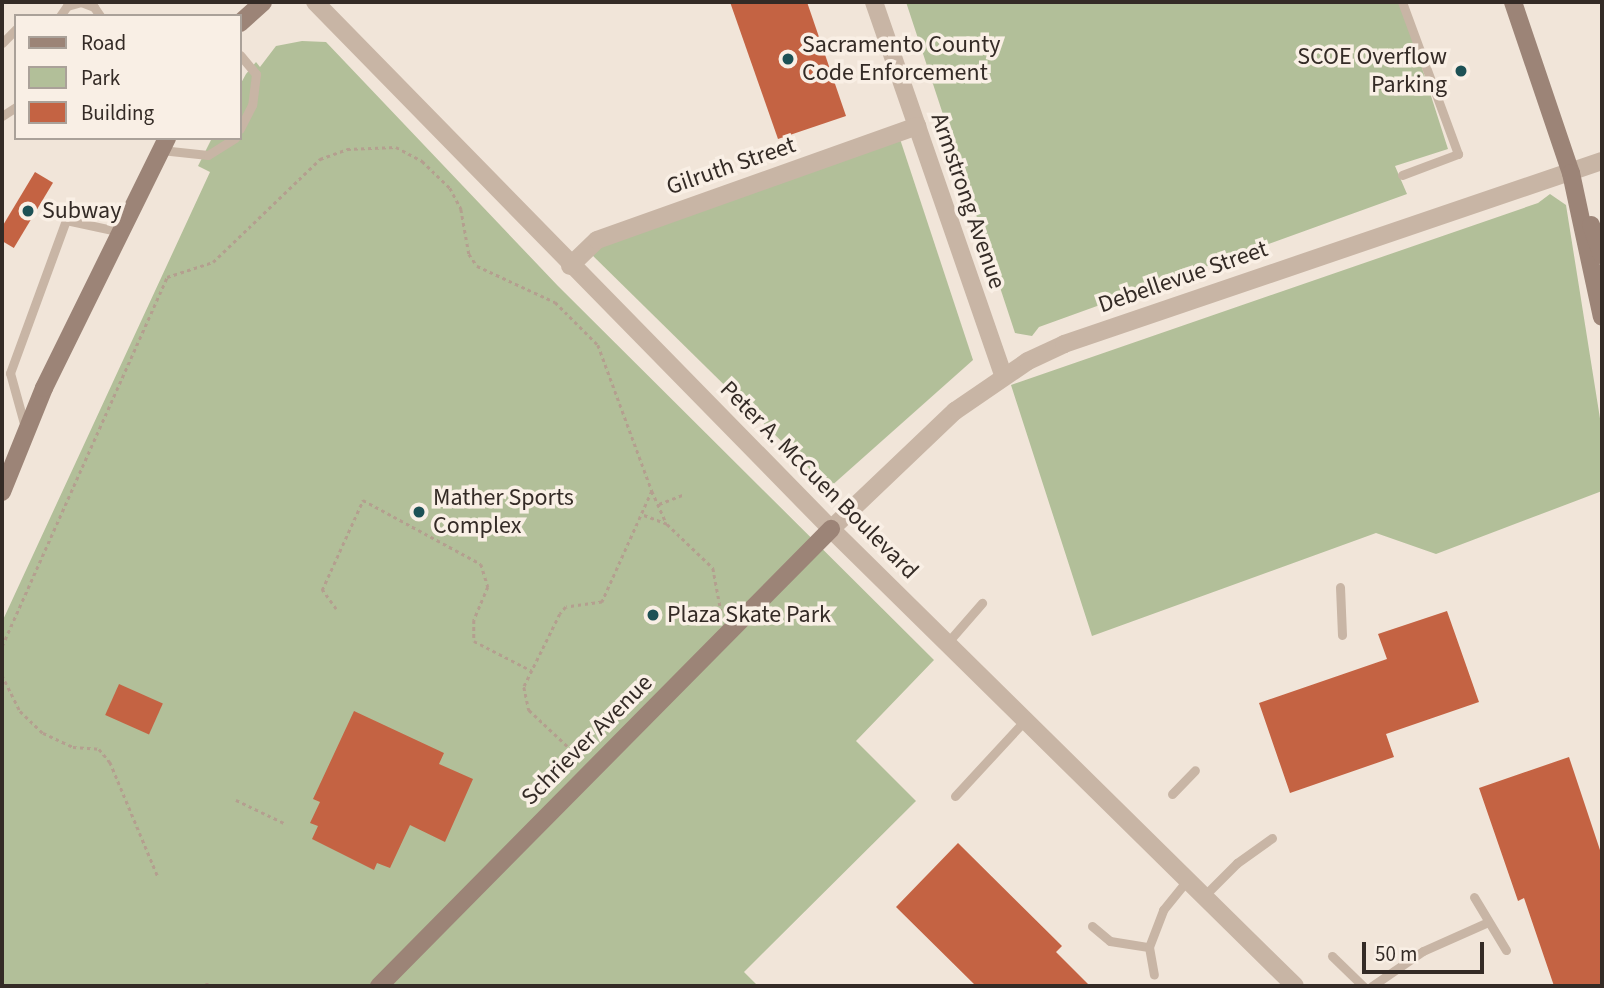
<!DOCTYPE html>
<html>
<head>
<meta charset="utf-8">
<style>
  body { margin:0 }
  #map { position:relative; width:1604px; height:988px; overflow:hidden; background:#f1e5d9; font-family:"Source Sans 3",sans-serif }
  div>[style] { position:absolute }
  .green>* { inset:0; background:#b2bf99 }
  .building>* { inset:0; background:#c46343; transform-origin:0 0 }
  .path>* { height:2.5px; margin-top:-1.25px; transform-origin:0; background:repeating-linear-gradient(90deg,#b49f8f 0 3.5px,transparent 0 7px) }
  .lane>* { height:9px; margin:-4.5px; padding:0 4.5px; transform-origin:4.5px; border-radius:4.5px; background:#c8b5a5 }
  .street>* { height:18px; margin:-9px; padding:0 9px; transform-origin:9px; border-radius:9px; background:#c8b5a5 }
  .secondary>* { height:18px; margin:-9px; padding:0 9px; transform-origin:9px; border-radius:9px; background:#9c8477 }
  .dots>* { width:19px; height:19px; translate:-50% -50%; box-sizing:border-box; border:4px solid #f9efe5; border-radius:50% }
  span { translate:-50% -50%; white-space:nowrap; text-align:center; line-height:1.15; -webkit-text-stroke:7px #f9efe5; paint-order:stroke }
  .poi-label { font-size:24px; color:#342b26 }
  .left { translate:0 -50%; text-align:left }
  .right { translate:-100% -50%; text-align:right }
  .street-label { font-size:24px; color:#342b26 }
  .frame { position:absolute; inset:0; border:4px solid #342b26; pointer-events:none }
  .legend { position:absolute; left:14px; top:14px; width:228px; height:126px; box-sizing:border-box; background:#f9efe5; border:2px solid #aaa199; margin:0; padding:9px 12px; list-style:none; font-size:21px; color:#342b26 }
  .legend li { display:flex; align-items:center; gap:14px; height:35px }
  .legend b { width:35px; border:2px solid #aaa199 }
  .scale { position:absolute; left:1362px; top:942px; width:122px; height:32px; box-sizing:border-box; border:4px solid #342b26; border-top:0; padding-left:9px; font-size:21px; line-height:24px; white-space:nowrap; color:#342b26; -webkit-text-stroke:5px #f9efe5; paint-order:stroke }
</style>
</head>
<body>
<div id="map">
  <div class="green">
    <i style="clip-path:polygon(906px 2px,1401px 2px,1448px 149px,1395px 166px,1407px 194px,1039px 327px,1032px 336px,1015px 333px)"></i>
    <i style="clip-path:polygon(302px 41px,326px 42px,558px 286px,934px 660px,856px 741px,916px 801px,744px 972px,758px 986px,2px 986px,2px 622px,210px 172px,198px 166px,212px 138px,240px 138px,240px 85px,246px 74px,256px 62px,260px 67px,276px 46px)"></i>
    <i style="clip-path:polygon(898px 133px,973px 360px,829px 488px,587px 250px)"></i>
    <i style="clip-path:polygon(1550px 194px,1566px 205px,1602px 431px,1602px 491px,1436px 554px,1376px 533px,1092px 636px,1011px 385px,1538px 203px)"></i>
  </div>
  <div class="building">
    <i style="clip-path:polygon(730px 2px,807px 2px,846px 116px,778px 139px)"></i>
    <i style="left:35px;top:172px;width:21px;height:76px;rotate:31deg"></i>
    <i style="clip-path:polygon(1447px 611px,1479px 702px,1386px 734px,1394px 757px,1290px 793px,1259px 703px,1387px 659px,1378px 634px)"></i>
    <i style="left:119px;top:684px;width:48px;height:34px;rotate:24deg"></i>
    <i style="clip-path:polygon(354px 711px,444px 753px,439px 764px,473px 779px,445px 842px,410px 825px,390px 868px,377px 863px,374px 870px,312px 839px,318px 826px,310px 823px,320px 802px,313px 799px)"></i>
    <i style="clip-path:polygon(1569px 757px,1602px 856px,1602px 986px,1554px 986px,1524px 898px,1518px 901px,1479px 788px)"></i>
    <i style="clip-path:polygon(958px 843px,1062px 946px,1056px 952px,1090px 986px,976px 986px,896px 907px)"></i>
  </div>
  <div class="path">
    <i style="left:652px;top:491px;width:35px;rotate:66deg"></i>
    <i style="left:659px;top:504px;width:26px;rotate:-21deg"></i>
    <i style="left:644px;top:515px;width:25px;rotate:21deg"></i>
    <i style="left:667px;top:524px;width:64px;rotate:43.7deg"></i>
    <i style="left:713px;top:568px;width:44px;rotate:79.5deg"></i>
    <i style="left:336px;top:609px;width:24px;rotate:-126deg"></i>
    <i style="left:322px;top:590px;width:99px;rotate:-65.5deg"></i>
    <i style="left:363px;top:500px;width:134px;rotate:28.5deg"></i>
    <i style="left:481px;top:564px;width:24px;rotate:73deg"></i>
    <i style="left:488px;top:587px;width:36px;rotate:113deg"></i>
    <i style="left:474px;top:620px;width:21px;rotate:90deg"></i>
    <i style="left:474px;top:641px;width:65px;rotate:27.3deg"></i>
    <i style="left:2px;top:646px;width:404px;rotate:-65.9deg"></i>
    <i style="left:167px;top:277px;width:48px;rotate:-18.1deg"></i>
    <i style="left:213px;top:262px;width:149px;rotate:-43.9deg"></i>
    <i style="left:320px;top:159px;width:29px;rotate:-20deg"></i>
    <i style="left:347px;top:149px;width:49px;rotate:-2.3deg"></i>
    <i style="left:396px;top:147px;width:30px;rotate:28deg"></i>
    <i style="left:422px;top:161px;width:39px;rotate:44deg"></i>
    <i style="left:450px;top:188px;width:24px;rotate:62deg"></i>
    <i style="left:461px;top:209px;width:46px;rotate:79.9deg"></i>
    <i style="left:469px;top:254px;width:14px;rotate:56deg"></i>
    <i style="left:477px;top:266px;width:86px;rotate:24.8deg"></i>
    <i style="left:555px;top:302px;width:61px;rotate:45deg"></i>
    <i style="left:598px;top:345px;width:156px;rotate:69.7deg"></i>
    <i style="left:652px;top:491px;width:122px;rotate:114.2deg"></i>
    <i style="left:602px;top:602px;width:36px;rotate:172deg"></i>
    <i style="left:566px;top:607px;width:9px;rotate:131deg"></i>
    <i style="left:560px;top:614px;width:81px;rotate:116.3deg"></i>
    <i style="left:524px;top:687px;width:24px;rotate:78deg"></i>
    <i style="left:529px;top:710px;width:67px;rotate:43.2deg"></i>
    <i style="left:2px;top:675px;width:40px;rotate:63.4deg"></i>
    <i style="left:20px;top:711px;width:32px;rotate:44deg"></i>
    <i style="left:43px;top:733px;width:33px;rotate:25deg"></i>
    <i style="left:73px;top:747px;width:26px;rotate:4deg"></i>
    <i style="left:99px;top:749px;width:17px;rotate:50deg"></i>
    <i style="left:110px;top:762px;width:125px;rotate:67.3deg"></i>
    <i style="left:236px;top:800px;width:53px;rotate:25.6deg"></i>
    <i style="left:206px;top:986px;width:4px;rotate:-76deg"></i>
  </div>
  <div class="lane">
    <i style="left:60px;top:16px;width:12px;rotate:-55deg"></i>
    <i style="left:67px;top:6px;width:15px;rotate:-16deg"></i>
    <i style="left:81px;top:2px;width:14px;rotate:21deg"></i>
    <i style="left:94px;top:7px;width:11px;rotate:56deg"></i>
    <i style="left:2px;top:43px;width:20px;rotate:-45deg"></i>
    <i style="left:240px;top:55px;width:25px;rotate:50deg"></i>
    <i style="left:256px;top:74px;width:31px;rotate:97deg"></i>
    <i style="left:252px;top:105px;width:27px;rotate:117deg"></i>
    <i style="left:2px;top:116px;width:17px;rotate:-33deg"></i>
    <i style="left:161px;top:150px;width:47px;rotate:6.1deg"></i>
    <i style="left:208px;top:155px;width:32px;rotate:-32deg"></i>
    <i style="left:1402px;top:175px;width:60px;rotate:-20.6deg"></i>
    <i style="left:1458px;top:154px;width:162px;rotate:-110.2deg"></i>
    <i style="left:25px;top:427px;width:56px;rotate:-105.5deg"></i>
    <i style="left:10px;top:373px;width:163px;rotate:-69.9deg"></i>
    <i style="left:66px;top:220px;width:56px;rotate:12.3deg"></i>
    <i style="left:1340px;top:587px;width:48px;rotate:87.6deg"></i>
    <i style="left:948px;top:642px;width:52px;rotate:-48.9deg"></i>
    <i style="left:1172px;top:794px;width:33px;rotate:-46deg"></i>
    <i style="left:955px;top:796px;width:105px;rotate:-47.3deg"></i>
    <i style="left:1204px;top:896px;width:47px;rotate:-45deg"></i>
    <i style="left:1237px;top:863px;width:43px;rotate:-35.5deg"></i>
    <i style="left:1474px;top:897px;width:62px;rotate:58.9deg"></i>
    <i style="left:1092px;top:926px;width:23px;rotate:40deg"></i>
    <i style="left:1110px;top:941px;width:39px;rotate:9deg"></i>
    <i style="left:1149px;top:947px;width:40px;rotate:-69deg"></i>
    <i style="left:1163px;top:910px;width:38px;rotate:-51deg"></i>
    <i style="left:1149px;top:947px;width:28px;rotate:80deg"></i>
    <i style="left:1332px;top:956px;width:43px;rotate:44.1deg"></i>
    <i style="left:1372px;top:986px;width:62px;rotate:-34.5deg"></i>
    <i style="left:1423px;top:951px;width:71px;rotate:-24deg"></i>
  </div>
  <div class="street">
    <i style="left:315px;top:2px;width:738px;rotate:45.6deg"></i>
    <i style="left:831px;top:529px;width:651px;rotate:44.56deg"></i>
    <i style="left:874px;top:2px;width:395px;rotate:70.9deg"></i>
    <i style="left:570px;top:266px;width:37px;rotate:-44deg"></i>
    <i style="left:597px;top:240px;width:340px;rotate:-19.6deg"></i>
    <i style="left:831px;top:529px;width:171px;rotate:-43.6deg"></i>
    <i style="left:955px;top:411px;width:88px;rotate:-34.4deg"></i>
    <i style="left:1028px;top:361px;width:40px;rotate:-25deg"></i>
    <i style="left:1064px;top:344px;width:568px;rotate:-18.79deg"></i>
  </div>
  <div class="secondary">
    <i style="left:1513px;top:2px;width:181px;rotate:71.3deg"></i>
    <i style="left:1571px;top:173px;width:147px;rotate:77.9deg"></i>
    <i style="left:240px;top:23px;width:31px;rotate:-42deg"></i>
    <i style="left:1591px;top:225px;width:32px;rotate:70deg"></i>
    <i style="left:2px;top:492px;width:112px;rotate:-68deg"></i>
    <i style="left:44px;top:388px;width:279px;rotate:-63.8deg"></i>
    <i style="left:379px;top:986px;width:643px;rotate:-45.32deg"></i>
  </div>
  <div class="dots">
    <i style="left:788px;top:59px;background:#1d5155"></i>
    <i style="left:1461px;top:71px;background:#1d5155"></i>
    <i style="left:28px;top:211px;background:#1d5155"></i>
    <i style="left:419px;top:512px;background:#1d5155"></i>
    <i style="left:653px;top:615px;background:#1d5155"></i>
  </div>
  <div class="poi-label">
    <span class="left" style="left:802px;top:59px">Sacramento County<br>Code Enforcement</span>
    <span class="right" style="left:1447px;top:71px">SCOE Overflow<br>Parking</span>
    <span class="left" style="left:42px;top:211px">Subway</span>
    <span class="left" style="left:433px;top:512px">Mather Sports<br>Complex</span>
    <span class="left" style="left:667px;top:615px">Plaza Skate Park</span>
  </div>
  <div class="street-label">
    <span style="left:731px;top:166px;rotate:-19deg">Gilruth Street</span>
    <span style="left:968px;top:201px;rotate:71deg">Armstrong Avenue</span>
    <span style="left:1183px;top:277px;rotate:-19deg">Debellevue Street</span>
    <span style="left:819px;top:480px;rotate:45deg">Peter A. McCuen Boulevard</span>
    <span style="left:587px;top:740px;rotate:-45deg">Schriever Avenue</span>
  </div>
  <div class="frame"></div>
  <ul class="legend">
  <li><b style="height:9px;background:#9c8477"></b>Road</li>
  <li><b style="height:19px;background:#b2bf99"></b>Park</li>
  <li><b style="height:19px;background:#c46343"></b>Building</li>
  </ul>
  <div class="scale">50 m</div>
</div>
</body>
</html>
